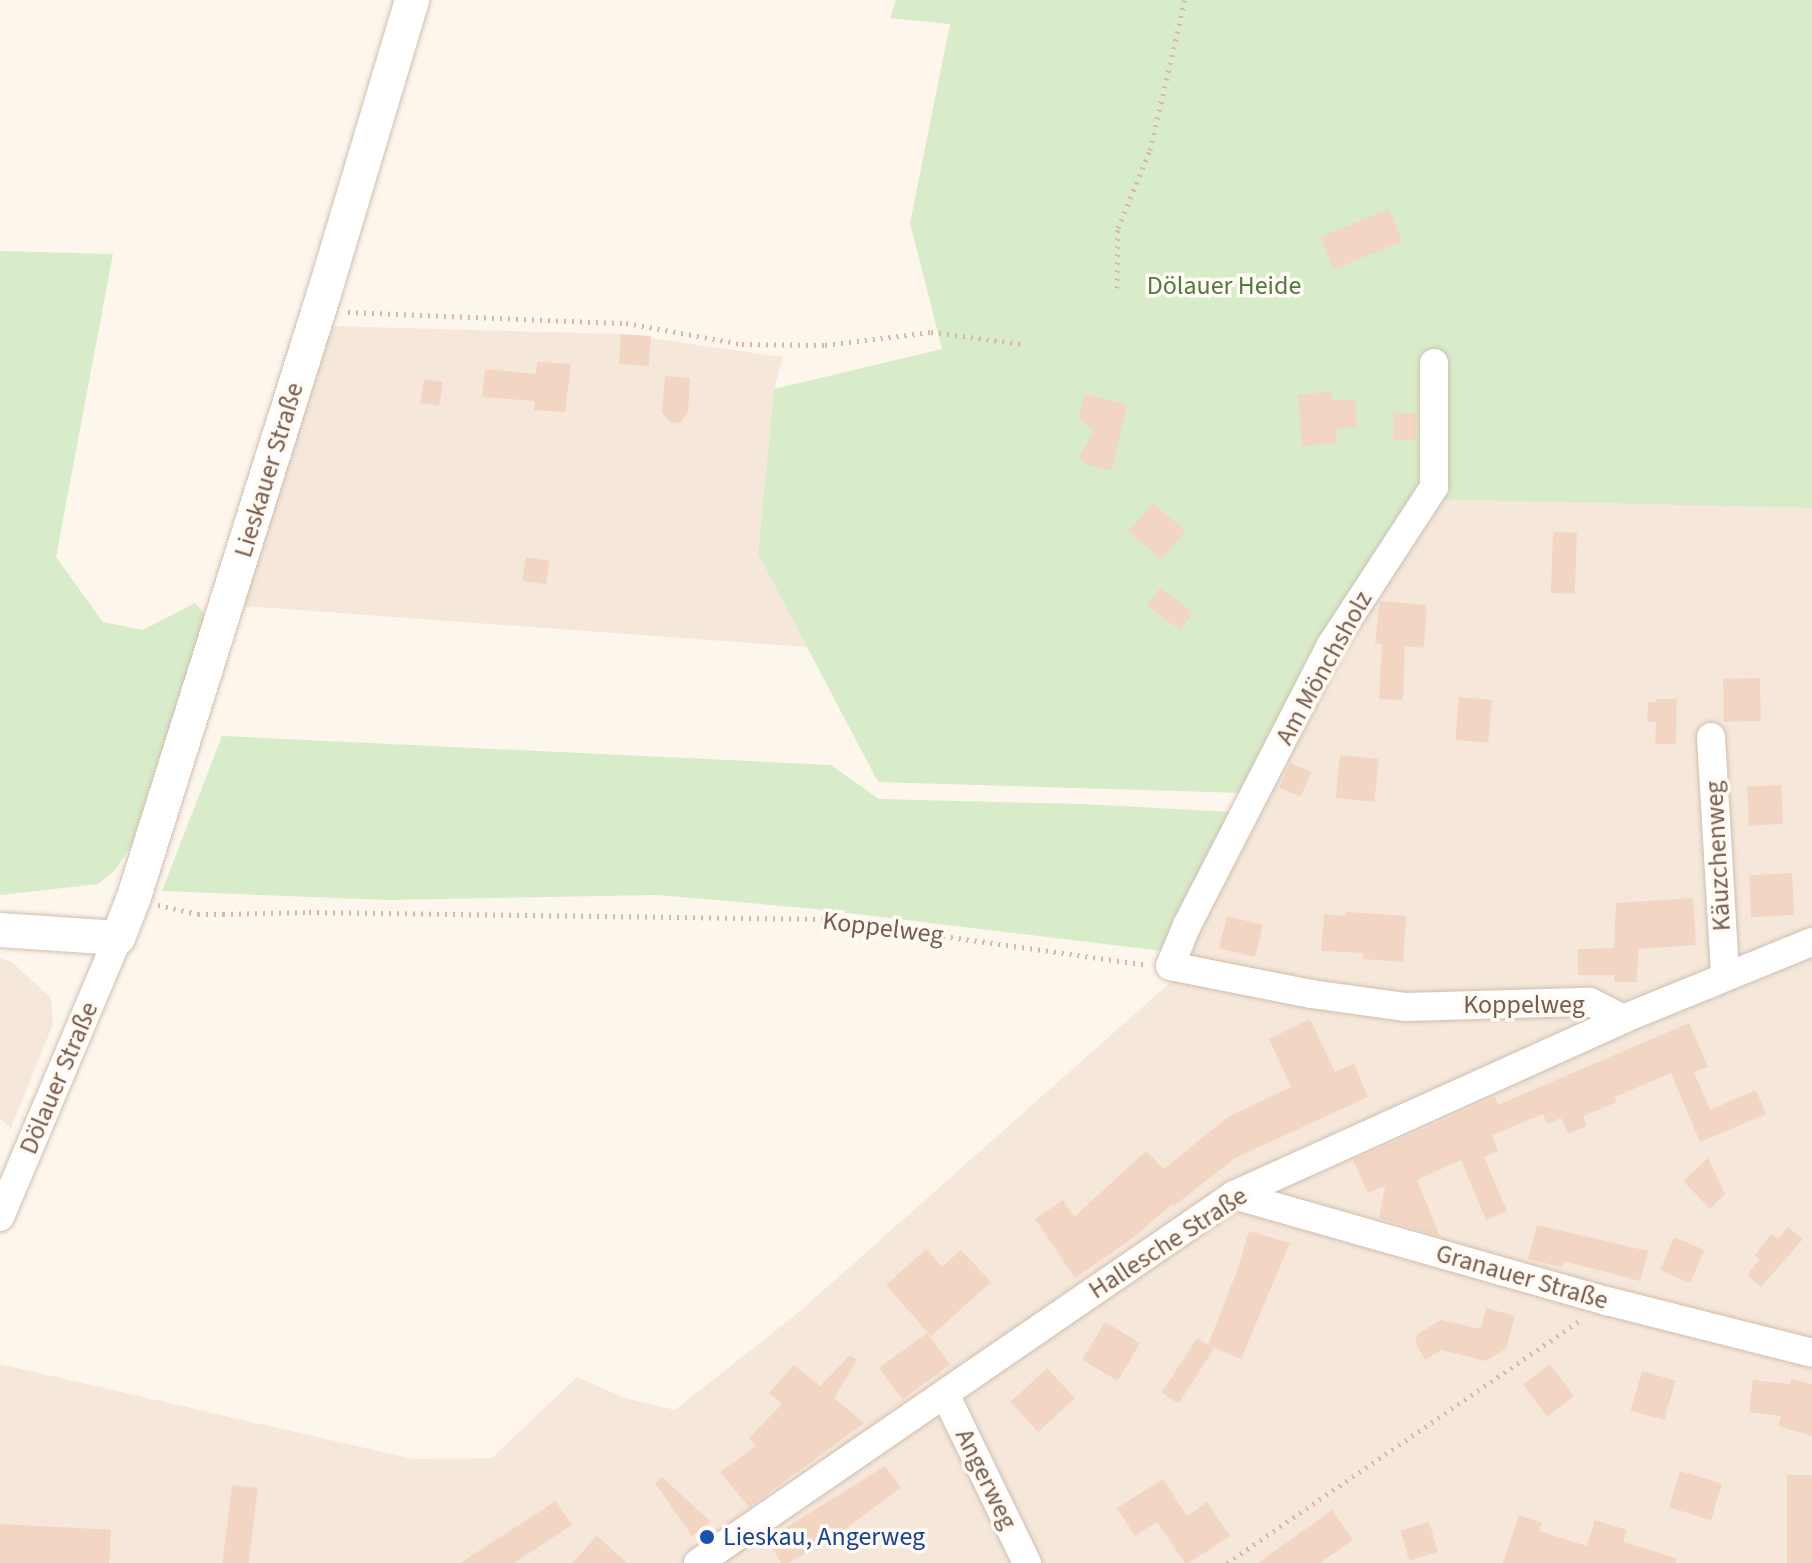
<!DOCTYPE html>
<html>
<head>
<meta charset="utf-8">
<style>
  body { margin:0 }
  #map { position:relative; width:1812px; height:1563px; overflow:hidden; background:#fdf6ec; font-family:"Source Sans 3",sans-serif }
  div>[style] { position:absolute }
  .residential>* { inset:0; background:#f5e8da }
  .green>* { inset:0; background:#d8ecc9 }
  .building>* { inset:0; background:#f3d5c3; transform-origin:0 0 }
  .path>* { height:5px; margin-top:-2.5px; transform-origin:0; background:repeating-linear-gradient(90deg,#d9b8a5 0 2px,transparent 0 8px) }
  .roads { filter:drop-shadow(0 0 2px #d1beb0) drop-shadow(0 0 2px #d1beb0) }
  .minor>* { height:28px; margin:-14px; padding:0 14px; transform-origin:14px; border-radius:14px; background:#fff }
  .tertiary>* { height:34px; margin:-17px; padding:0 17px; transform-origin:17px; border-radius:17px; background:#fff }
  .dots>* { width:22px; height:22px; translate:-50% -50%; box-sizing:border-box; border:4px solid #fffaf3; border-radius:50% }
  span { translate:-50% -50%; white-space:nowrap; text-align:center; line-height:1.15; -webkit-text-stroke:7px #fffaf3; paint-order:stroke }
  .park-label { font-size:26px; color:#537a41 }
  .street-label { font-size:26px; color:#7a5c4d }
  .transit-label { font-size:26px; color:#164399 }
  .left { translate:0 -50%; text-align:left }
</style>
</head>
<body>
<div id="map">
  <div class="residential">
    <i style="clip-path:polygon(330px 326px,621px 334px,783px 357px,774px 389px,758px 554px,807px 647px,242px 606px)"></i>
    <i style="clip-path:polygon(1417px 499px,1812px 508px,1812px 1563px,0 1563px,0 1364px,413px 1459px,492px 1458px,577px 1377px,625px 1398px,675px 1410px,799px 1312px,1173px 980px,1157px 971px,1163px 951px)"></i>
    <i style="clip-path:polygon(0 958px,12px 962px,51px 998px,53px 1024px,11px 1128px,0 1119px)"></i>
  </div>
  <div class="green">
    <i style="clip-path:polygon(896px 0,1812px 0,1812px 508px,1417px 499px,1245px 793px,878px 782px,758px 554px,774px 389px,942px 349px,910px 223px,950px 24px,890px 18px)"></i>
    <i style="clip-path:polygon(0 251px,113px 254px,56px 557px,103px 622px,143px 630px,195px 603px,206px 615px,131px 846px,116px 869px,98px 884px,0 895px)"></i>
    <i style="clip-path:polygon(222px 736px,831px 765px,879px 799px,1081px 804px,1233px 812px,1163px 951px,806px 908px,657px 895px,387px 900px,162px 891px)"></i>
  </div>
  <div class="building">
    <i style="left:1389px;top:209px;width:35px;height:74px;rotate:68deg"></i>
    <i style="left:621px;top:334px;width:30px;height:30px;rotate:4deg"></i>
    <i style="clip-path:polygon(537px 362px,571px 364px,565px 412px,534px 410px,535px 401px,482px 397px,485px 369px,536px 374px)"></i>
    <i style="clip-path:polygon(665px 376px,690px 378px,688px 413px,680px 423px,670px 422px,662px 413px)"></i>
    <i style="left:424px;top:379px;width:19px;height:24px;rotate:9deg"></i>
    <i style="clip-path:polygon(1331px 392px,1332px 401px,1355px 399px,1357px 427px,1336px 429px,1337px 443px,1302px 446px,1298px 394px)"></i>
    <i style="clip-path:polygon(1084px 394px,1127px 404px,1112px 470px,1088px 465px,1079px 457px,1094px 431px,1079px 417px)"></i>
    <i style="left:1393px;top:413px;width:23px;height:27px"></i>
    <i style="left:1153px;top:503px;width:43px;height:37px;rotate:41deg"></i>
    <i style="left:1553px;top:532px;width:24px;height:61px;rotate:2deg"></i>
    <i style="left:526px;top:557px;width:24px;height:24px;rotate:9deg"></i>
    <i style="left:1160px;top:588px;width:41px;height:22px;rotate:36deg"></i>
    <i style="clip-path:polygon(1380px 601px,1427px 605px,1424px 648px,1405px 646px,1403px 700px,1379px 699px,1382px 644px,1375px 644px)"></i>
    <i style="left:1760px;top:678px;width:43px;height:37px;rotate:89deg"></i>
    <i style="left:1459px;top:697px;width:33px;height:43px;rotate:5deg"></i>
    <i style="clip-path:polygon(1656px 699px,1677px 699px,1676px 744px,1655px 744px,1656px 722px,1647px 722px,1648px 702px,1656px 702px)"></i>
    <i style="left:1340px;top:755px;width:39px;height:43px;rotate:6deg"></i>
    <i style="left:1290px;top:763px;width:23px;height:27px;rotate:23deg"></i>
    <i style="left:1781px;top:785px;width:39px;height:34px;rotate:87deg"></i>
    <i style="left:1792px;top:873px;width:42px;height:43px;rotate:87deg"></i>
    <i style="clip-path:polygon(1693px 898px,1696px 945px,1638px 949px,1637px 982px,1614px 982px,1614px 975px,1578px 975px,1578px 949px,1614px 948px,1616px 903px)"></i>
    <i style="clip-path:polygon(1346px 912px,1406px 916px,1403px 962px,1363px 959px,1363px 953px,1321px 951px,1324px 914px,1345px 916px)"></i>
    <i style="left:1227px;top:916px;width:37px;height:33px;rotate:14deg"></i>
    <i style="clip-path:polygon(1310px 1019px,1335px 1072px,1354px 1064px,1368px 1097px,1235px 1158px,1174px 1206px,1172px 1204px,1133px 1238px,1075px 1278px,1035px 1219px,1063px 1200px,1074px 1217px,1146px 1151px,1164px 1169px,1228px 1117px,1291px 1087px,1269px 1039px)"></i>
    <i style="clip-path:polygon(1689px 1023px,1708px 1067px,1694px 1072px,1710px 1110px,1756px 1090px,1766px 1114px,1700px 1142px,1671px 1073px,1615px 1097px,1617px 1102px,1583px 1116px,1587px 1126px,1568px 1134px,1561px 1118px,1547px 1124px,1543px 1114px,1492px 1135px,1498px 1151px,1484px 1157px,1507px 1211px,1486px 1220px,1461px 1160px,1417px 1180px,1440px 1236px,1379px 1218px,1385px 1186px,1368px 1193px,1353px 1160px,1495px 1097px,1498px 1105px)"></i>
    <i style="clip-path:polygon(1708px 1158px,1725px 1194px,1710px 1209px,1683px 1181px)"></i>
    <i style="clip-path:polygon(1537px 1225px,1648px 1251px,1640px 1281px,1564px 1261px,1562px 1267px,1528px 1259px)"></i>
    <i style="clip-path:polygon(1788px 1227px,1803px 1239px,1761px 1287px,1747px 1275px,1759px 1260px,1755px 1255px,1771px 1234px,1778px 1239px)"></i>
    <i style="clip-path:polygon(1249px 1231px,1290px 1243px,1241px 1359px,1208px 1345px,1237px 1271px)"></i>
    <i style="left:1674px;top:1237px;width:33px;height:36px;rotate:23deg"></i>
    <i style="clip-path:polygon(926px 1249px,942px 1267px,961px 1250px,991px 1282px,931px 1336px,886px 1285px)"></i>
    <i style="clip-path:polygon(1486px 1308px,1515px 1316px,1506px 1349px,1485px 1361px,1441px 1350px,1425px 1360px,1415px 1342px,1418px 1334px,1441px 1320px,1481px 1329px)"></i>
    <i style="left:1105px;top:1322px;width:41px;height:44px;rotate:31deg"></i>
    <i style="left:927px;top:1333px;width:39px;height:59px;rotate:54deg"></i>
    <i style="left:1197px;top:1338px;width:20px;height:65px;rotate:33deg"></i>
    <i style="clip-path:polygon(850px 1355px,857px 1360px,834px 1398px,864px 1423px,749px 1507px,720px 1472px,756px 1446px,749px 1438px,782px 1404px,769px 1393px,794px 1365px,820px 1386px)"></i>
    <i style="left:1550px;top:1364px;width:40px;height:34px;rotate:53deg"></i>
    <i style="left:1047px;top:1368px;width:41px;height:50px;rotate:47deg"></i>
    <i style="left:1642px;top:1371px;width:35px;height:41px;rotate:16deg"></i>
    <i style="clip-path:polygon(1791px 1379px,1812px 1384px,1812px 1436px,1778px 1426px,1781px 1416px,1749px 1412px,1753px 1380px,1790px 1384px)"></i>
    <i style="clip-path:polygon(885px 1466px,901px 1488px,831px 1539px,788px 1563px,781px 1563px,768px 1539px)"></i>
    <i style="left:1680px;top:1471px;width:44px;height:38px;rotate:17deg"></i>
    <i style="left:1787px;top:1475px;width:25px;height:88px"></i>
    <i style="clip-path:polygon(662px 1477px,711px 1522px,692px 1536px,655px 1483px)"></i>
    <i style="clip-path:polygon(1163px 1479px,1187px 1516px,1207px 1502px,1230px 1536px,1189px 1563px,1185px 1563px,1157px 1522px,1135px 1536px,1117px 1508px)"></i>
    <i style="left:232px;top:1485px;width:26px;height:79px;rotate:7deg"></i>
    <i style="clip-path:polygon(556px 1501px,572px 1525px,514px 1563px,460px 1563px)"></i>
    <i style="clip-path:polygon(1332px 1510px,1353px 1540px,1320px 1563px,1258px 1563px)"></i>
    <i style="clip-path:polygon(1519px 1515px,1542px 1523px,1539px 1531px,1587px 1546px,1595px 1520px,1627px 1530px,1623px 1542px,1676px 1558px,1676px 1563px,1503px 1563px)"></i>
    <i style="left:1429px;top:1522px;width:31px;height:30px;rotate:73deg"></i>
    <i style="left:0;top:1524px;width:111px;height:39px;rotate:3deg"></i>
    <i style="clip-path:polygon(597px 1536px,627px 1563px,572px 1563px)"></i>
  </div>
  <div class="path">
    <i style="left:1117px;top:288px;width:60px;rotate:-89deg"></i>
    <i style="left:1118px;top:228px;width:84px;rotate:-67.7deg"></i>
    <i style="left:1150px;top:150px;width:154px;rotate:-76.9deg"></i>
    <i style="left:348px;top:312px;width:278px;rotate:2.3deg"></i>
    <i style="left:626px;top:323px;width:118px;rotate:10.3deg"></i>
    <i style="left:742px;top:344px;width:83px;rotate:0.7deg"></i>
    <i style="left:825px;top:345px;width:107px;rotate:-7deg"></i>
    <i style="left:931px;top:332px;width:92px;rotate:7.5deg"></i>
    <i style="left:158px;top:905px;width:41px;rotate:12.7deg"></i>
    <i style="left:198px;top:914px;width:25px"></i>
    <i style="left:223px;top:914px;width:86px;rotate:-1.3deg"></i>
    <i style="left:309px;top:912px;width:515px;rotate:0.78deg"></i>
    <i style="left:824px;top:919px;width:327px;rotate:8.1deg"></i>
    <i style="left:1227px;top:1563px;width:427px;rotate:-34.5deg"></i>
  </div>
  <div class="roads">
    <div class="minor">
      <i style="left:1434px;top:363px;width:124px;rotate:90deg"></i>
      <i style="left:1434px;top:487px;width:189px;rotate:123.1deg"></i>
      <i style="left:1331px;top:645px;width:315px;rotate:117.2deg"></i>
      <i style="left:1187px;top:925px;width:44px;rotate:112.5deg"></i>
      <i style="left:1170px;top:966px;width:144px;rotate:11.2deg"></i>
      <i style="left:1311px;top:994px;width:96px;rotate:7.8deg"></i>
      <i style="left:1406px;top:1007px;width:184px;rotate:-1.6deg"></i>
      <i style="left:1590px;top:1002px;width:37px;rotate:27deg"></i>
      <i style="left:1711px;top:737px;width:239px;rotate:86.6deg"></i>
      <i style="left:1234px;top:1195px;width:388px;rotate:15.9deg"></i>
      <i style="left:1607px;top:1301px;width:211px;rotate:14.2deg"></i>
      <i style="left:0;top:1217px;width:303px;rotate:-67.1deg"></i>
      <i style="left:945px;top:1394px;width:188px;rotate:64.1deg"></i>
      <i style="left:698px;top:1563px;width:650px;rotate:-34.47deg"></i>
      <i style="left:1234px;top:1195px;width:427px;rotate:-24.3deg"></i>
      <i style="left:1623px;top:1019px;width:204px;rotate:-22.2deg"></i>
    </div>
    <div class="tertiary">
      <i style="left:0;top:930px;width:118px;rotate:3.9deg"></i>
      <i style="left:118px;top:938px;width:44px;rotate:-68.7deg"></i>
      <i style="left:134px;top:897px;width:629px;rotate:-72.52deg"></i>
      <i style="left:323px;top:297px;width:310px;rotate:-73.3deg"></i>
    </div>
  </div>
  <div class="dots">
    <i style="left:707px;top:1537px;background:#1a4fb4"></i>
  </div>
  <div class="park-label">
    <span style="left:1224px;top:286px">Dölauer Heide</span>
  </div>
  <div class="street-label">
    <span style="left:269px;top:470px;rotate:-73deg">Lieskauer Straße</span>
    <span style="left:1324px;top:668px;rotate:-61deg">Am Mönchsholz</span>
    <span style="left:1718px;top:856px;rotate:-93deg">Käuzchenweg</span>
    <span style="left:883px;top:928px;rotate:7deg">Koppelweg</span>
    <span style="left:1524px;top:1005px">Koppelweg</span>
    <span style="left:59px;top:1078px;rotate:-67deg">Dölauer Straße</span>
    <span style="left:1168px;top:1243px;rotate:-33deg">Hallesche Straße</span>
    <span style="left:1522px;top:1277px;rotate:16deg">Granauer Straße</span>
    <span style="left:986px;top:1479px;rotate:64deg">Angerweg</span>
  </div>
  <div class="transit-label">
    <span class="left" style="left:723px;top:1537px">Lieskau, Angerweg</span>
  </div>
</div>
</body>
</html>
